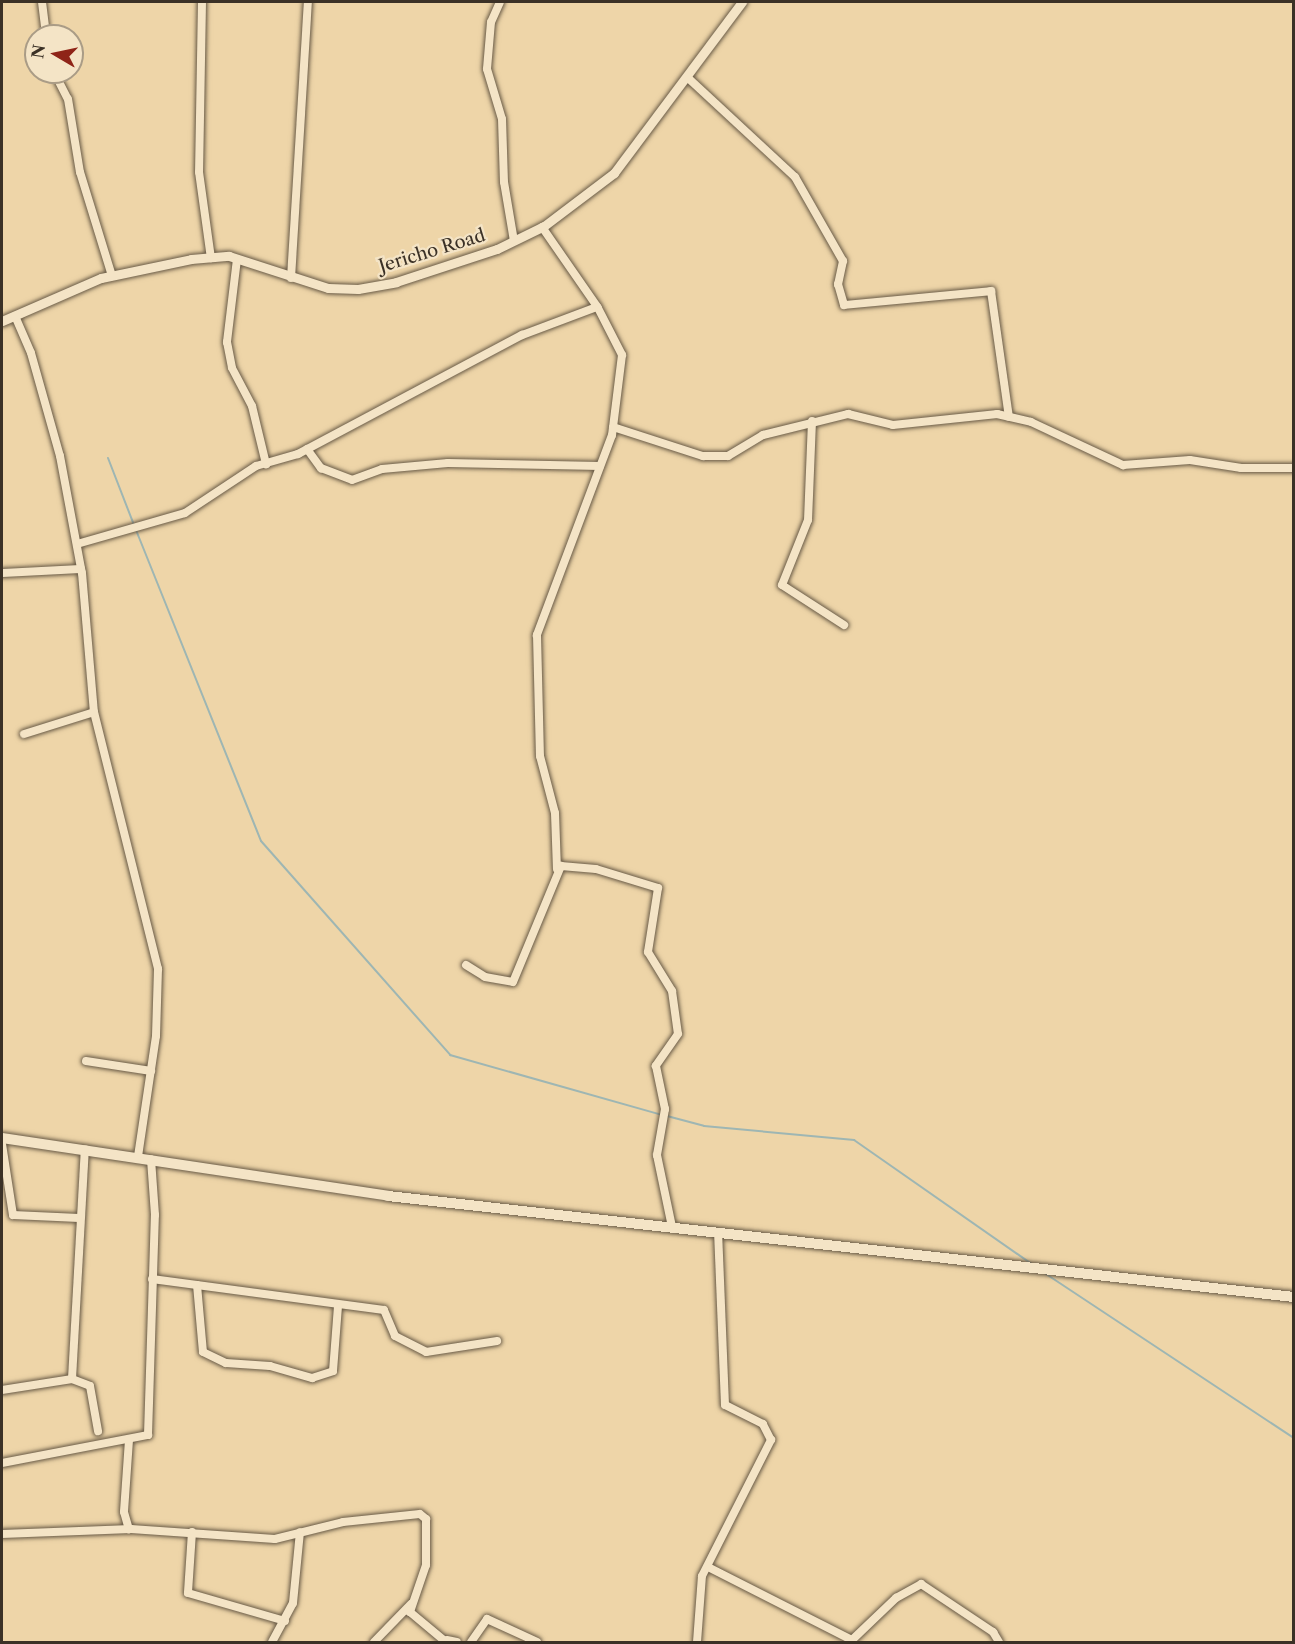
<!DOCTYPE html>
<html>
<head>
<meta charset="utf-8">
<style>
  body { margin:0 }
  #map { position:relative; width:1295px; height:1644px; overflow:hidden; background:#eed5a8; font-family:"Libre Caslon Text",serif }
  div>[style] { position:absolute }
  .stream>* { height:2px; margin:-1px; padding:0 1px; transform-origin:1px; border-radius:1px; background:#9eb6b3 }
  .roads { filter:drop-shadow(0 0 2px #685a46) drop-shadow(0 0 2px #685a46) }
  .minor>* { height:8px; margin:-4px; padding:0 4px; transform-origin:4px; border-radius:4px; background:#f4e4c6 }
  .tertiary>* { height:9px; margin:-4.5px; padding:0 4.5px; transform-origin:4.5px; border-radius:4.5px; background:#f4e4c6 }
  .secondary>* { height:10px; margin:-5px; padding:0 5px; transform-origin:5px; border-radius:5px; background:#f4e4c6 }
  span { translate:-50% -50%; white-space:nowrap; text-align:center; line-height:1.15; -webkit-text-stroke:4.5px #f4e4c6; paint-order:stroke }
  .street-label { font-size:18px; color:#3b3126 }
  .frame { position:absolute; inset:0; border:3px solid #3b3126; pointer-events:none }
  .north { position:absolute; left:24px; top:24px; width:60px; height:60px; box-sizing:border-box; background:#f4e4c6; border:2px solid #aa9c86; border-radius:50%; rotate:279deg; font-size:16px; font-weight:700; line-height:24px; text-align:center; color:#3b3126 }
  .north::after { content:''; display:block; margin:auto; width:21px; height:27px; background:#8f2418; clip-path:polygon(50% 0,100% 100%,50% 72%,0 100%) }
</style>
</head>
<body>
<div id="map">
  <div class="stream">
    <i style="left:108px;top:458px;width:72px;rotate:68.8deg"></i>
    <i style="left:136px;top:530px;width:335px;rotate:68.1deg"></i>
    <i style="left:261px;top:841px;width:286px;rotate:48.5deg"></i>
    <i style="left:450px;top:1055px;width:220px;rotate:15.8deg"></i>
    <i style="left:667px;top:1116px;width:38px;rotate:15deg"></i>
    <i style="left:704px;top:1126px;width:151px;rotate:5.3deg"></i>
    <i style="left:854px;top:1140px;width:217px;rotate:34.9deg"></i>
    <i style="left:1046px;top:1274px;width:297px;rotate:33.5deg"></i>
  </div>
  <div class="roads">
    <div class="minor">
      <i style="left:42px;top:2px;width:34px;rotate:83deg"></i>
      <i style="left:202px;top:2px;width:170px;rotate:91deg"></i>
      <i style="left:199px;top:172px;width:87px;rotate:82.1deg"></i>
      <i style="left:500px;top:2px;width:22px;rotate:114deg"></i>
      <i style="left:491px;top:22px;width:47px;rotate:94.9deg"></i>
      <i style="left:487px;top:69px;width:52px;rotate:73.3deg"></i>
      <i style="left:502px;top:119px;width:63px;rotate:88.2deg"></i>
      <i style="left:504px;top:182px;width:60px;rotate:80.4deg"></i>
      <i style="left:54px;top:72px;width:30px;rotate:63deg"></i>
      <i style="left:68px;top:99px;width:74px;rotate:80.7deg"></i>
      <i style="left:80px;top:172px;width:109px;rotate:72.9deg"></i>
      <i style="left:687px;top:77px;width:147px;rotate:42.8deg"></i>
      <i style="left:795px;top:177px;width:97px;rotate:60.3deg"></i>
      <i style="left:843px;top:261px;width:24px;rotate:102deg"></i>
      <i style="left:838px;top:284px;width:22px;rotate:74deg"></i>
      <i style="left:844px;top:305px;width:148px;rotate:-5.4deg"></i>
      <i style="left:991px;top:291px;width:127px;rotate:81.9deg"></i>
      <i style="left:542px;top:227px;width:98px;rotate:55.3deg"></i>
      <i style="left:598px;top:308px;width:53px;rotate:62.9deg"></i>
      <i style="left:622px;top:355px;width:81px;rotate:97.1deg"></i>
      <i style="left:612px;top:435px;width:214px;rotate:110.6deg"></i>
      <i style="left:537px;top:635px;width:121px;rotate:88.6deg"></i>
      <i style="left:540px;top:756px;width:59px;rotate:75.3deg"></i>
      <i style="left:555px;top:813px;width:56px;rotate:88deg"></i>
      <i style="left:237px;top:259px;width:84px;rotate:96.9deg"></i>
      <i style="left:227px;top:342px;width:26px;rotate:79deg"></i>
      <i style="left:232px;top:368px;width:43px;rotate:62.2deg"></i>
      <i style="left:252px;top:406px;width:60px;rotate:76.4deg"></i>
      <i style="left:291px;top:278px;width:277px;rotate:-86.5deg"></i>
      <i style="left:15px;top:316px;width:40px;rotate:66.6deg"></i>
      <i style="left:31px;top:353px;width:107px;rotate:74.3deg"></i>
      <i style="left:60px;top:456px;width:119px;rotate:79.4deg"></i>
      <i style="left:82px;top:573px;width:140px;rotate:85.1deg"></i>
      <i style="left:94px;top:712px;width:265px;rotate:76deg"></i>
      <i style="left:158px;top:969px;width:67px;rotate:91.7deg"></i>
      <i style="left:156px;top:1036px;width:122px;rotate:98.5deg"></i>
      <i style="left:812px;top:421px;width:99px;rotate:92.3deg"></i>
      <i style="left:808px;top:520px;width:70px;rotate:111.8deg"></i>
      <i style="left:782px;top:585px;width:74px;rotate:32.8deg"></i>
      <i style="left:613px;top:427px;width:95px;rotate:17.9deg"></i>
      <i style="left:703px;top:456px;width:25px"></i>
      <i style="left:728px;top:456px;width:41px;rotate:-31deg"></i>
      <i style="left:763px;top:435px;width:88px;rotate:-13.9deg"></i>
      <i style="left:848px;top:414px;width:46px;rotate:13.7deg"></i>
      <i style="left:893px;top:425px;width:105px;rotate:-6deg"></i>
      <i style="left:997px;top:414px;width:35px;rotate:13deg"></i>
      <i style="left:1031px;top:422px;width:102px;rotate:25.1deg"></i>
      <i style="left:1123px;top:465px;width:67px;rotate:-4.3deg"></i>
      <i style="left:1190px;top:460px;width:52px;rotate:8.9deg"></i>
      <i style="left:1241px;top:468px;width:53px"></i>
      <i style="left:307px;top:449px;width:24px;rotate:54deg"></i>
      <i style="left:321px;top:468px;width:33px;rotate:21deg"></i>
      <i style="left:352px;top:480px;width:32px;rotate:-20deg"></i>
      <i style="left:382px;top:469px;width:66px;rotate:-5.2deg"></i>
      <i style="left:448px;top:463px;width:152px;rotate:1.1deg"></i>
      <i style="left:77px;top:544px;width:112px;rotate:-16deg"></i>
      <i style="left:185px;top:513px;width:85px;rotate:-33.5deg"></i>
      <i style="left:256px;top:466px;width:44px;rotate:-15.9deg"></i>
      <i style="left:298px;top:454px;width:254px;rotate:-28deg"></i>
      <i style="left:522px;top:335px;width:80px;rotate:-20.5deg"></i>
      <i style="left:2px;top:573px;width:79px;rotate:-2.9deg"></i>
      <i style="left:24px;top:734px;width:73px;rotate:-17.4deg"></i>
      <i style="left:466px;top:965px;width:22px;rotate:32deg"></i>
      <i style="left:485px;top:977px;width:28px;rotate:10deg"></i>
      <i style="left:513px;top:982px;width:126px;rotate:-67.5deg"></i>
      <i style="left:561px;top:866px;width:35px;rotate:5deg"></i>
      <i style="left:596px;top:869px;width:65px;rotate:17deg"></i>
      <i style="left:658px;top:888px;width:65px;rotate:98.9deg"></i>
      <i style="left:648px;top:952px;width:46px;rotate:58.4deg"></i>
      <i style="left:672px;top:991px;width:43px;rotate:82.1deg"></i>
      <i style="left:678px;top:1034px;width:39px;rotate:125deg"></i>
      <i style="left:656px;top:1066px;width:44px;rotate:78.2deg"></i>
      <i style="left:665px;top:1109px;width:47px;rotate:99.9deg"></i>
      <i style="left:657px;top:1155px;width:74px;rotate:78.2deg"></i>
      <i style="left:86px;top:1061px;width:66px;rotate:8.7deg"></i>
      <i style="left:2px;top:1144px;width:72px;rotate:81.2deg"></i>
      <i style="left:13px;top:1215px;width:66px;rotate:2.6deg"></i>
      <i style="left:152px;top:1279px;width:234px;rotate:7.6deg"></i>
      <i style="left:384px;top:1310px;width:28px;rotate:67deg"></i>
      <i style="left:395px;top:1336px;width:35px;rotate:27deg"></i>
      <i style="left:426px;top:1352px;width:72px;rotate:-8.8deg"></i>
      <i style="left:197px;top:1285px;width:67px;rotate:84.9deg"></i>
      <i style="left:203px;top:1352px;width:25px;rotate:26deg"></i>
      <i style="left:226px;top:1363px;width:44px;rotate:3.9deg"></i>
      <i style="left:270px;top:1366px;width:44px;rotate:15.9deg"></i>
      <i style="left:312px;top:1378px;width:22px;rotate:-18deg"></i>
      <i style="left:333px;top:1371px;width:65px;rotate:-85.6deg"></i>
      <i style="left:72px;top:1379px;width:19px;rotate:21deg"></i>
      <i style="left:90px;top:1386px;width:46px;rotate:79.9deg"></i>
      <i style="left:2px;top:1390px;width:71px;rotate:-8.9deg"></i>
      <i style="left:72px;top:1379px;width:230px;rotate:-86.8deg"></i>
      <i style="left:129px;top:1440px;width:72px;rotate:94deg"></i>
      <i style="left:124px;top:1512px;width:18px;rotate:74deg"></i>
      <i style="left:2px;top:1463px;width:149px;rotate:-10.9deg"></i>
      <i style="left:148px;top:1435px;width:220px;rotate:-88.2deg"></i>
      <i style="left:155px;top:1215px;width:56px;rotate:-94.1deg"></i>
      <i style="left:192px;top:1532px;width:61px;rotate:93.8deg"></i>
      <i style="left:188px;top:1593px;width:101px;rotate:16.1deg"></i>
      <i style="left:2px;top:1534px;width:129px;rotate:-2.2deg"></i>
      <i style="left:131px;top:1529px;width:144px;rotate:4deg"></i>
      <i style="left:275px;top:1539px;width:70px;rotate:-14deg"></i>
      <i style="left:343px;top:1522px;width:77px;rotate:-5.9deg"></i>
      <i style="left:420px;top:1514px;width:8px;rotate:40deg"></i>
      <i style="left:426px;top:1519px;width:46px;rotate:90deg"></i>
      <i style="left:426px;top:1565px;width:50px;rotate:108.8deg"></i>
      <i style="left:410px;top:1612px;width:47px;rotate:39.8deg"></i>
      <i style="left:708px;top:1567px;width:161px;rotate:26.9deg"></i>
      <i style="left:852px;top:1640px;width:61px;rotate:-43.7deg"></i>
      <i style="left:896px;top:1598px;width:29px;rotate:-29deg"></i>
      <i style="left:921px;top:1584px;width:87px;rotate:33.7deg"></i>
      <i style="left:993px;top:1632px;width:12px;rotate:59deg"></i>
      <i style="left:447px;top:1640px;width:10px;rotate:11deg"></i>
      <i style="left:272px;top:1642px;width:44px;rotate:-61.7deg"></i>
      <i style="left:293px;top:1603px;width:71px;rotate:-84.4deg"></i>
      <i style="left:374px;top:1642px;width:53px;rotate:-45.8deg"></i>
      <i style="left:471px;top:1642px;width:28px;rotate:-55deg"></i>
      <i style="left:487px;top:1619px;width:55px;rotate:24.7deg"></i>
      <i style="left:697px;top:1642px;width:66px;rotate:-85.7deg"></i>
      <i style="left:702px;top:1576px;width:153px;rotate:-63.1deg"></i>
      <i style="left:771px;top:1440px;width:18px;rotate:-117deg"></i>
      <i style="left:763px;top:1424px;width:42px;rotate:-153.4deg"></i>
      <i style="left:725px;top:1405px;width:172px;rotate:-92.3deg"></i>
    </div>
    <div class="tertiary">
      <i style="left:2px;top:321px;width:108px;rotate:-23.5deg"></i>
      <i style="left:101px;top:278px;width:92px;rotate:-11.9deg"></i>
      <i style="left:191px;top:259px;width:38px;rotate:-5deg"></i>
      <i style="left:229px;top:256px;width:104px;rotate:17.9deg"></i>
      <i style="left:328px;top:288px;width:30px;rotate:2deg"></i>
      <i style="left:358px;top:289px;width:39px;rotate:-10deg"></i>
      <i style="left:396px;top:282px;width:106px;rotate:-18.1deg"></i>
      <i style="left:497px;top:249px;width:52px;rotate:-26.1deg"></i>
      <i style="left:544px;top:226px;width:88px;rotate:-37.1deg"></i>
      <i style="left:614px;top:173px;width:214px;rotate:-53.2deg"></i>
    </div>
    <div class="secondary">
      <i style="left:2px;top:1138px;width:390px;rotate:8.5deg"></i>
      <i style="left:388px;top:1196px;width:912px;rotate:6.36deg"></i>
    </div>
  </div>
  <div class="street-label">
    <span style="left:432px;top:251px;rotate:-17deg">Jericho Road</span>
  </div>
  <div class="frame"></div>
  <div class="north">N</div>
</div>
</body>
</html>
